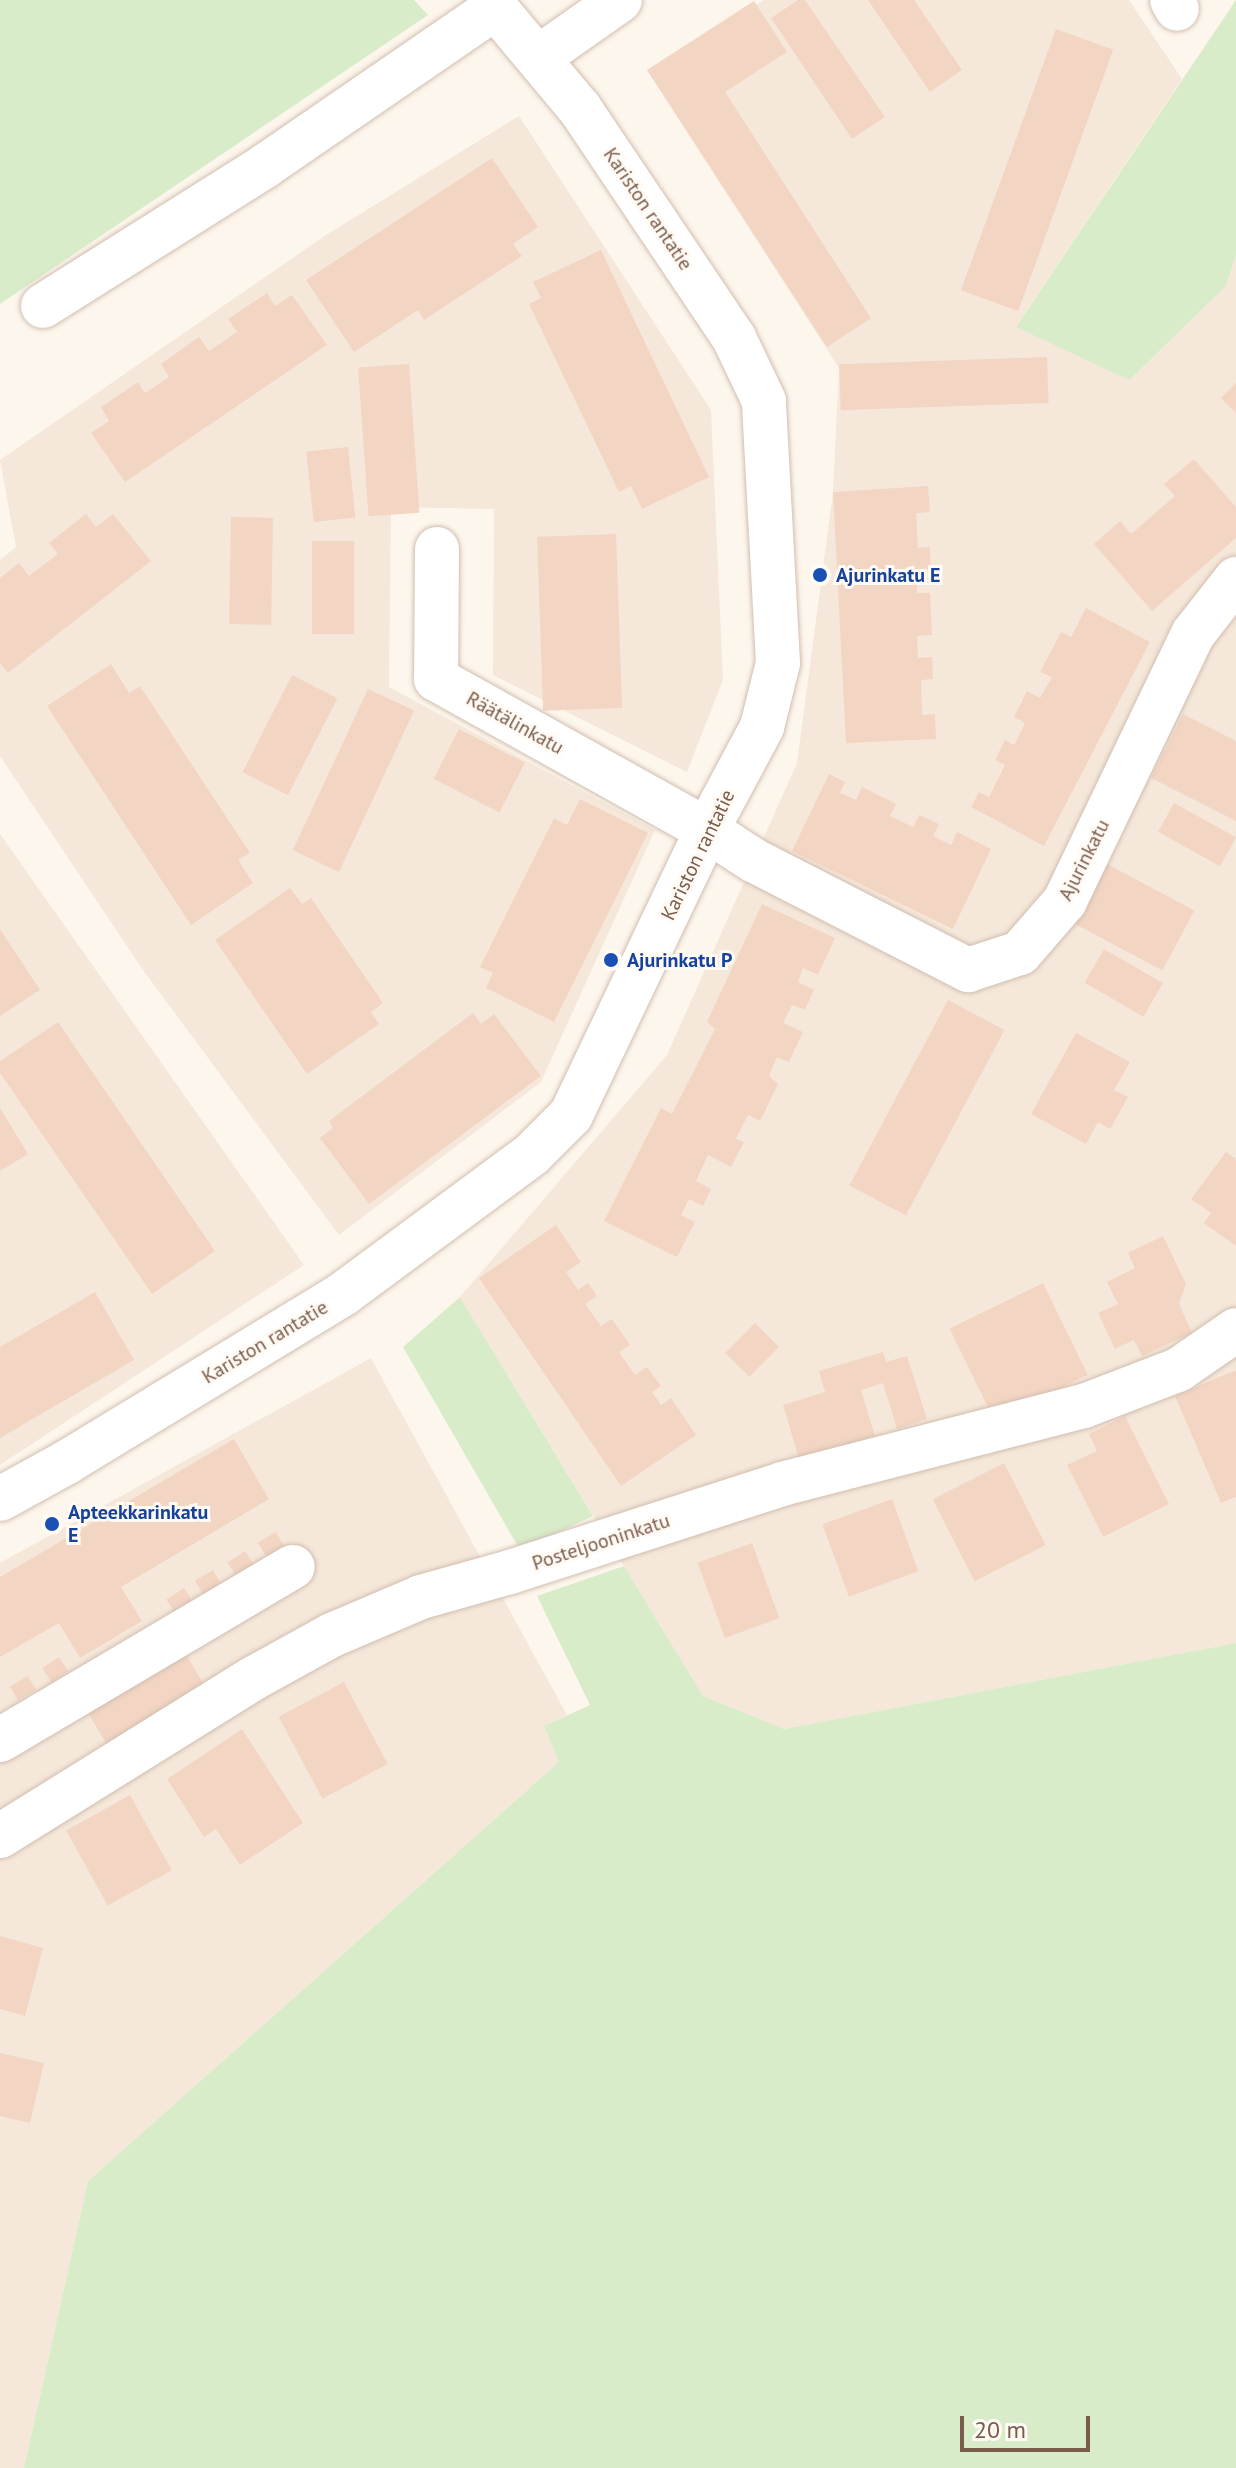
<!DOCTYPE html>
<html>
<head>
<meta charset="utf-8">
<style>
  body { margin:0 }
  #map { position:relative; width:1236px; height:2468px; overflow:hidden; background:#fdf6ec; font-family:"PT Sans",sans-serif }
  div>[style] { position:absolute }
  .residential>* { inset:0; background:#f5e8da }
  .green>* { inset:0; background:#d8ecc9 }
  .building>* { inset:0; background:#f3d5c3; transform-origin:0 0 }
  .roads { filter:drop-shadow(0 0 2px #d1beb0) drop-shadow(0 0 2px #d1beb0) }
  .minor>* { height:44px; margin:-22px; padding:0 22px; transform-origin:22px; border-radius:22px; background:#fff }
  .dots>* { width:22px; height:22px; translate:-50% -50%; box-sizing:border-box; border:4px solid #fffaf3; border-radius:50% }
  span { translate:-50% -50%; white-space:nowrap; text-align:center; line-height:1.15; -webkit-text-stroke:6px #fffaf3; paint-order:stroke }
  .street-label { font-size:20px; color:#7a5c4d }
  .transit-label { font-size:20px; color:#164399; font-weight:700 }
  .left { translate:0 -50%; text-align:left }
  .scale { position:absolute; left:960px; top:2416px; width:130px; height:36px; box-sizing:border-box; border:4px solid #7a5c4d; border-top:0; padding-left:10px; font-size:24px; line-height:28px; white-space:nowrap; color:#7a5c4d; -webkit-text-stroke:6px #fffaf3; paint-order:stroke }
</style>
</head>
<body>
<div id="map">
  <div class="residential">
    <i style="clip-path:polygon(764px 0,1129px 0,1182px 79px,1016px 327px,1226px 286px,1236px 255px,1236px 1643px,784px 1729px,703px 1696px,460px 1297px,667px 1055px,797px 763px,833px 492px,839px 368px,647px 70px)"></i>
    <i style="clip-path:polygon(519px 116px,711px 410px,723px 680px,687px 772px,493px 675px,494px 509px,391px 507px,389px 687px,655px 830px,541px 1082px,339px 1235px,143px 970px,0 756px,0 560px,16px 547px,0 460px,326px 235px)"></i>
    <i style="clip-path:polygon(0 834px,304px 1265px,0 1465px)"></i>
    <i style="clip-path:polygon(371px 1358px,567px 1715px,544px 1726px,559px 1762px,88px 2181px,24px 2468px,0 2468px,0 1563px)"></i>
  </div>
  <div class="green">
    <i style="clip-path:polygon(0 0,414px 0,428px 15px,0 304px)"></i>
    <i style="clip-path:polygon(1236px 0,1236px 255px,1226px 286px,1129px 380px,1016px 327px)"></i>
    <i style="clip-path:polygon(460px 1297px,593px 1516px,520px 1550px,403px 1347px)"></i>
    <i style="clip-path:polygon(624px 1566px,703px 1696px,784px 1729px,1236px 1643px,1236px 2468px,24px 2468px,88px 2181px,559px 1762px,544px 1726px,590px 1705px,537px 1596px)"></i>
  </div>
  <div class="building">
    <i style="clip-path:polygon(798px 0,805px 0,885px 117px,852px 139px,771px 18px)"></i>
    <i style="clip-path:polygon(868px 0,914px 0,962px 70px,930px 92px)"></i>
    <i style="clip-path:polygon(754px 1px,787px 52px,725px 92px,871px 318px,827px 347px,647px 70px)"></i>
    <i style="left:1056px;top:29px;width:61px;height:278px;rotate:20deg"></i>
    <i style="clip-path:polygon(492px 158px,538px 227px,513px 244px,522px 256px,424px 320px,418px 310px,354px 352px,306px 280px)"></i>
    <i style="clip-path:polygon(601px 250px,709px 477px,642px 509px,631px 486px,619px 492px,529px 304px,541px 298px,533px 282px)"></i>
    <i style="clip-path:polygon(267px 293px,275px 306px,292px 295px,327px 345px,125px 482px,91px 433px,109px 421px,101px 407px,138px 382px,145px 393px,169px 377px,161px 364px,199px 337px,209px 351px,237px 332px,228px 319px)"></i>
    <i style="left:1047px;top:357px;width:46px;height:208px;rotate:88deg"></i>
    <i style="left:409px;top:364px;width:149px;height:51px;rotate:86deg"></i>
    <i style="clip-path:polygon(1236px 383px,1236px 413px,1221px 398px)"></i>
    <i style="left:348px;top:447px;width:71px;height:42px;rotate:84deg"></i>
    <i style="clip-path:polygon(1194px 459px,1236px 507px,1236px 538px,1152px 611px,1094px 544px,1120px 521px,1131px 534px,1175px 496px,1164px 484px)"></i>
    <i style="clip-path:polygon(928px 486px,930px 512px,916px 513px,918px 548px,930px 547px,931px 570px,916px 571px,917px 593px,930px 593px,932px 635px,917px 636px,918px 658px,932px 657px,933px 679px,921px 680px,922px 715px,935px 714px,936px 739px,846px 743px,833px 492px)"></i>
    <i style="clip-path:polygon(86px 514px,96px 527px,113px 514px,151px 561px,8px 673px,0 663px,0 578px,19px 563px,29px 576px,58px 554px,49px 543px)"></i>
    <i style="left:231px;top:517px;width:42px;height:107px;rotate:1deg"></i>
    <i style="left:616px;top:534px;width:174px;height:79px;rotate:88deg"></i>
    <i style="left:312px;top:541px;width:42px;height:93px"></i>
    <i style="clip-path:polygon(1086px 608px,1150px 642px,1044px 846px,971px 807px,979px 792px,989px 797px,1005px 765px,995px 760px,1005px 740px,1014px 745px,1025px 723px,1014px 717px,1027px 691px,1040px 698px,1052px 677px,1040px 672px,1061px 632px,1071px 637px)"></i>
    <i style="clip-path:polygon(111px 664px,129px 693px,140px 686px,250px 853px,238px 860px,253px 883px,191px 925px,47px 706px)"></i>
    <i style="left:292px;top:675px;width:51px;height:109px;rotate:27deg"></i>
    <i style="left:368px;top:689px;width:51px;height:178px;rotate:25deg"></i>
    <i style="clip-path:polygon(1183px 714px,1236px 741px,1236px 821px,1151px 778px)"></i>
    <i style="left:459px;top:729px;width:74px;height:56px;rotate:27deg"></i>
    <i style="clip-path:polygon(829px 774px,845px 782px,840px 793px,856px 800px,862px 787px,896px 804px,890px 816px,913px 827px,919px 815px,939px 824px,933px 836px,951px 845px,957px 832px,991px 849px,953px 929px,792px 851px)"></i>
    <i style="clip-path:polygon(580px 799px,648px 833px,554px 1022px,486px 988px,493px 973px,480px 967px,554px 818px,567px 825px)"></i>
    <i style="left:1174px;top:803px;width:71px;height:33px;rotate:29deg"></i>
    <i style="left:1107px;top:864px;width:99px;height:68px;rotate:28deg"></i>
    <i style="clip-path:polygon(290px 888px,302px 904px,311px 898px,383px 1003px,371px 1012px,379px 1024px,307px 1074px,215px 940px)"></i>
    <i style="clip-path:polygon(762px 904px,835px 938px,818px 975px,803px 968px,798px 982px,814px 990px,805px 1010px,792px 1005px,783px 1023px,803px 1032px,789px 1062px,777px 1057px,769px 1076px,778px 1084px,760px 1121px,748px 1115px,736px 1139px,744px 1142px,731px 1167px,708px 1155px,696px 1181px,711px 1189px,703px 1206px,689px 1199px,681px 1215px,695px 1222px,677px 1257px,604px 1221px,661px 1108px,672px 1114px,715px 1029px,707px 1022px)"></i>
    <i style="clip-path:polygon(0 929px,40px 990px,0 1016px)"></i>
    <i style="left:1104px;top:949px;width:68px;height:39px;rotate:30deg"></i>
    <i style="left:948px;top:1000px;width:64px;height:210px;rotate:28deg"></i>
    <i style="clip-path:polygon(473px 1013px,481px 1024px,494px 1014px,541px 1076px,369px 1204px,320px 1138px,333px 1128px,329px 1121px)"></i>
    <i style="clip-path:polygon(58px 1022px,215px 1251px,152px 1294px,0 1073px,0 1061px)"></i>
    <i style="clip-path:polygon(1076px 1033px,1130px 1062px,1114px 1090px,1128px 1097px,1110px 1129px,1098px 1122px,1086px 1144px,1031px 1114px)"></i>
    <i style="clip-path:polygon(0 1108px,28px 1154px,0 1171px)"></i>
    <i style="clip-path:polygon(1226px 1152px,1236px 1159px,1236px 1246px,1204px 1223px,1211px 1213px,1191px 1199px)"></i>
    <i style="clip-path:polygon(556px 1225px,581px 1262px,566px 1272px,578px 1290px,588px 1283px,597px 1296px,585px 1304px,601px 1326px,612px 1319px,630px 1345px,619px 1352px,635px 1375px,647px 1367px,661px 1386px,652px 1392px,661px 1405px,671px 1398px,696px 1435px,621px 1486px,479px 1278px)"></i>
    <i style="clip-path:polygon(1163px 1236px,1186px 1284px,1179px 1304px,1192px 1333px,1142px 1356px,1134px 1340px,1115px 1349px,1098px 1313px,1118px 1304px,1107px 1282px,1135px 1268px,1128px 1253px)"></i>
    <i style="left:1043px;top:1283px;width:102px;height:104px;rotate:64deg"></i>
    <i style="clip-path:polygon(95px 1292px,134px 1360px,0 1438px,0 1347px)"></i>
    <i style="left:755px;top:1323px;width:34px;height:42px;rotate:45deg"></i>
    <i style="clip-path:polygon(883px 1352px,886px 1362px,907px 1356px,927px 1419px,897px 1429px,883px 1383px,861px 1390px,875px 1436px,799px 1459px,783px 1405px,825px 1392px,819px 1371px)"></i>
    <i style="clip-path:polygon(1236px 1370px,1236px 1497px,1221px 1503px,1175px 1396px)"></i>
    <i style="clip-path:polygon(1125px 1416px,1169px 1504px,1103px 1537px,1067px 1465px,1097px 1451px,1089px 1434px)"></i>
    <i style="clip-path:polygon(234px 1439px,269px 1499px,121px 1587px,142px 1621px,80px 1658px,59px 1623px,0 1657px,0 1577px)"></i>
    <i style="left:1004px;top:1463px;width:92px;height:80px;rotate:63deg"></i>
    <i style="left:892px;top:1499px;width:77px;height:74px;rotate:70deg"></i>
    <i style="left:276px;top:1532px;width:16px;height:21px;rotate:60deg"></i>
    <i style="left:752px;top:1543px;width:80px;height:58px;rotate:70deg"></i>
    <i style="left:245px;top:1551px;width:17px;height:21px;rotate:57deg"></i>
    <i style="left:213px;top:1570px;width:16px;height:21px;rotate:60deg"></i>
    <i style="left:184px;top:1588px;width:17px;height:21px;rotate:57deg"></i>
    <i style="left:182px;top:1648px;width:44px;height:114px;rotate:59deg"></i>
    <i style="left:59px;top:1657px;width:17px;height:20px;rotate:57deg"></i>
    <i style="left:28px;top:1676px;width:16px;height:21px;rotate:60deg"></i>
    <i style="left:344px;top:1682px;width:93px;height:74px;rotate:62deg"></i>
    <i style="clip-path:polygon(242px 1729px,303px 1823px,240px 1865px,216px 1829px,204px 1837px,167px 1779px)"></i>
    <i style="left:130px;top:1795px;width:86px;height:73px;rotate:61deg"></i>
    <i style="clip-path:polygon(0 1936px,43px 1948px,25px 2016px,0 2009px)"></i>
    <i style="clip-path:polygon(0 2053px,44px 2063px,30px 2123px,0 2116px)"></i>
  </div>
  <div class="roads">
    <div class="minor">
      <i style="left:1172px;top:0;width:10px;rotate:61deg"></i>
      <i style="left:539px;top:57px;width:99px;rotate:-35.1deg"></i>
      <i style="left:43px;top:306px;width:262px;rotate:-32.2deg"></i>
      <i style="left:265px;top:166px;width:279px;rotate:-34.5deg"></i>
      <i style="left:437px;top:549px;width:130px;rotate:90.4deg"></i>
      <i style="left:436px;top:679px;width:310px;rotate:29.1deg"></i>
      <i style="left:707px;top:830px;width:55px;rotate:33.1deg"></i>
      <i style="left:753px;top:860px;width:242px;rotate:27.1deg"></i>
      <i style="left:968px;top:970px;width:55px;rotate:-18.1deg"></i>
      <i style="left:1020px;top:953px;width:69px;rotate:-49.1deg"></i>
      <i style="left:1065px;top:901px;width:296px;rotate:-64.4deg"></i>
      <i style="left:1193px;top:634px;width:70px;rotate:-52deg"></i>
      <i style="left:0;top:1499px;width:77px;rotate:-28.9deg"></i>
      <i style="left:67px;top:1462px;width:323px;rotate:-31.3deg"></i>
      <i style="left:343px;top:1294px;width:235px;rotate:-36.5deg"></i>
      <i style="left:532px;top:1154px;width:55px;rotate:-45deg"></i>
      <i style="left:571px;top:1115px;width:316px;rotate:-64.5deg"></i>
      <i style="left:707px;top:830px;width:117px;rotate:-61.9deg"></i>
      <i style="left:762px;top:727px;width:66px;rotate:-76deg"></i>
      <i style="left:778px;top:663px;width:262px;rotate:-93.1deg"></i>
      <i style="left:764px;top:401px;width:70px;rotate:-115.5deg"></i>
      <i style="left:734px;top:338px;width:276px;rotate:-123.9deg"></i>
      <i style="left:580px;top:109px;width:142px;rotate:-129.9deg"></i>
      <i style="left:0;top:1740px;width:340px;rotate:-30.6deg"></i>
      <i style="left:0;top:1836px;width:299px;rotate:-31.9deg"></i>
      <i style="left:254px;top:1678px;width:89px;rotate:-28.9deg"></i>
      <i style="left:332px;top:1635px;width:97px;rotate:-23.1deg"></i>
      <i style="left:421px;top:1597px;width:92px;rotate:-15.7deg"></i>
      <i style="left:510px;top:1572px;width:286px;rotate:-17.9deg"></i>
      <i style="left:782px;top:1484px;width:312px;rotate:-14.5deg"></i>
      <i style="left:1084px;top:1406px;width:101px;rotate:-21deg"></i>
      <i style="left:1178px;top:1370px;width:70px;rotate:-34.6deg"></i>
    </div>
  </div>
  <div class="dots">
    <i style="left:820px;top:575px;background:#1a4fb4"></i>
    <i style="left:611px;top:960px;background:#1a4fb4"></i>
    <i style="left:52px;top:1524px;background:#1a4fb4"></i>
  </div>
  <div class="street-label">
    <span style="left:648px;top:209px;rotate:56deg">Kariston rantatie</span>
    <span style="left:515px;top:723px;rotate:29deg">Räätälinkatu</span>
    <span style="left:698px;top:855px;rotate:-64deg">Kariston rantatie</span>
    <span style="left:1084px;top:860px;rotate:-63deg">Ajurinkatu</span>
    <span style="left:265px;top:1342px;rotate:-31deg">Kariston rantatie</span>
    <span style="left:601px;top:1542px;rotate:-18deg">Posteljooninkatu</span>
  </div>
  <div class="transit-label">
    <span class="left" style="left:836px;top:575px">Ajurinkatu E</span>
    <span class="left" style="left:627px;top:960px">Ajurinkatu P</span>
    <span class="left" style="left:68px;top:1524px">Apteekkarinkatu<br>E</span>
  </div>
  <div class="scale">20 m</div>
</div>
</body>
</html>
